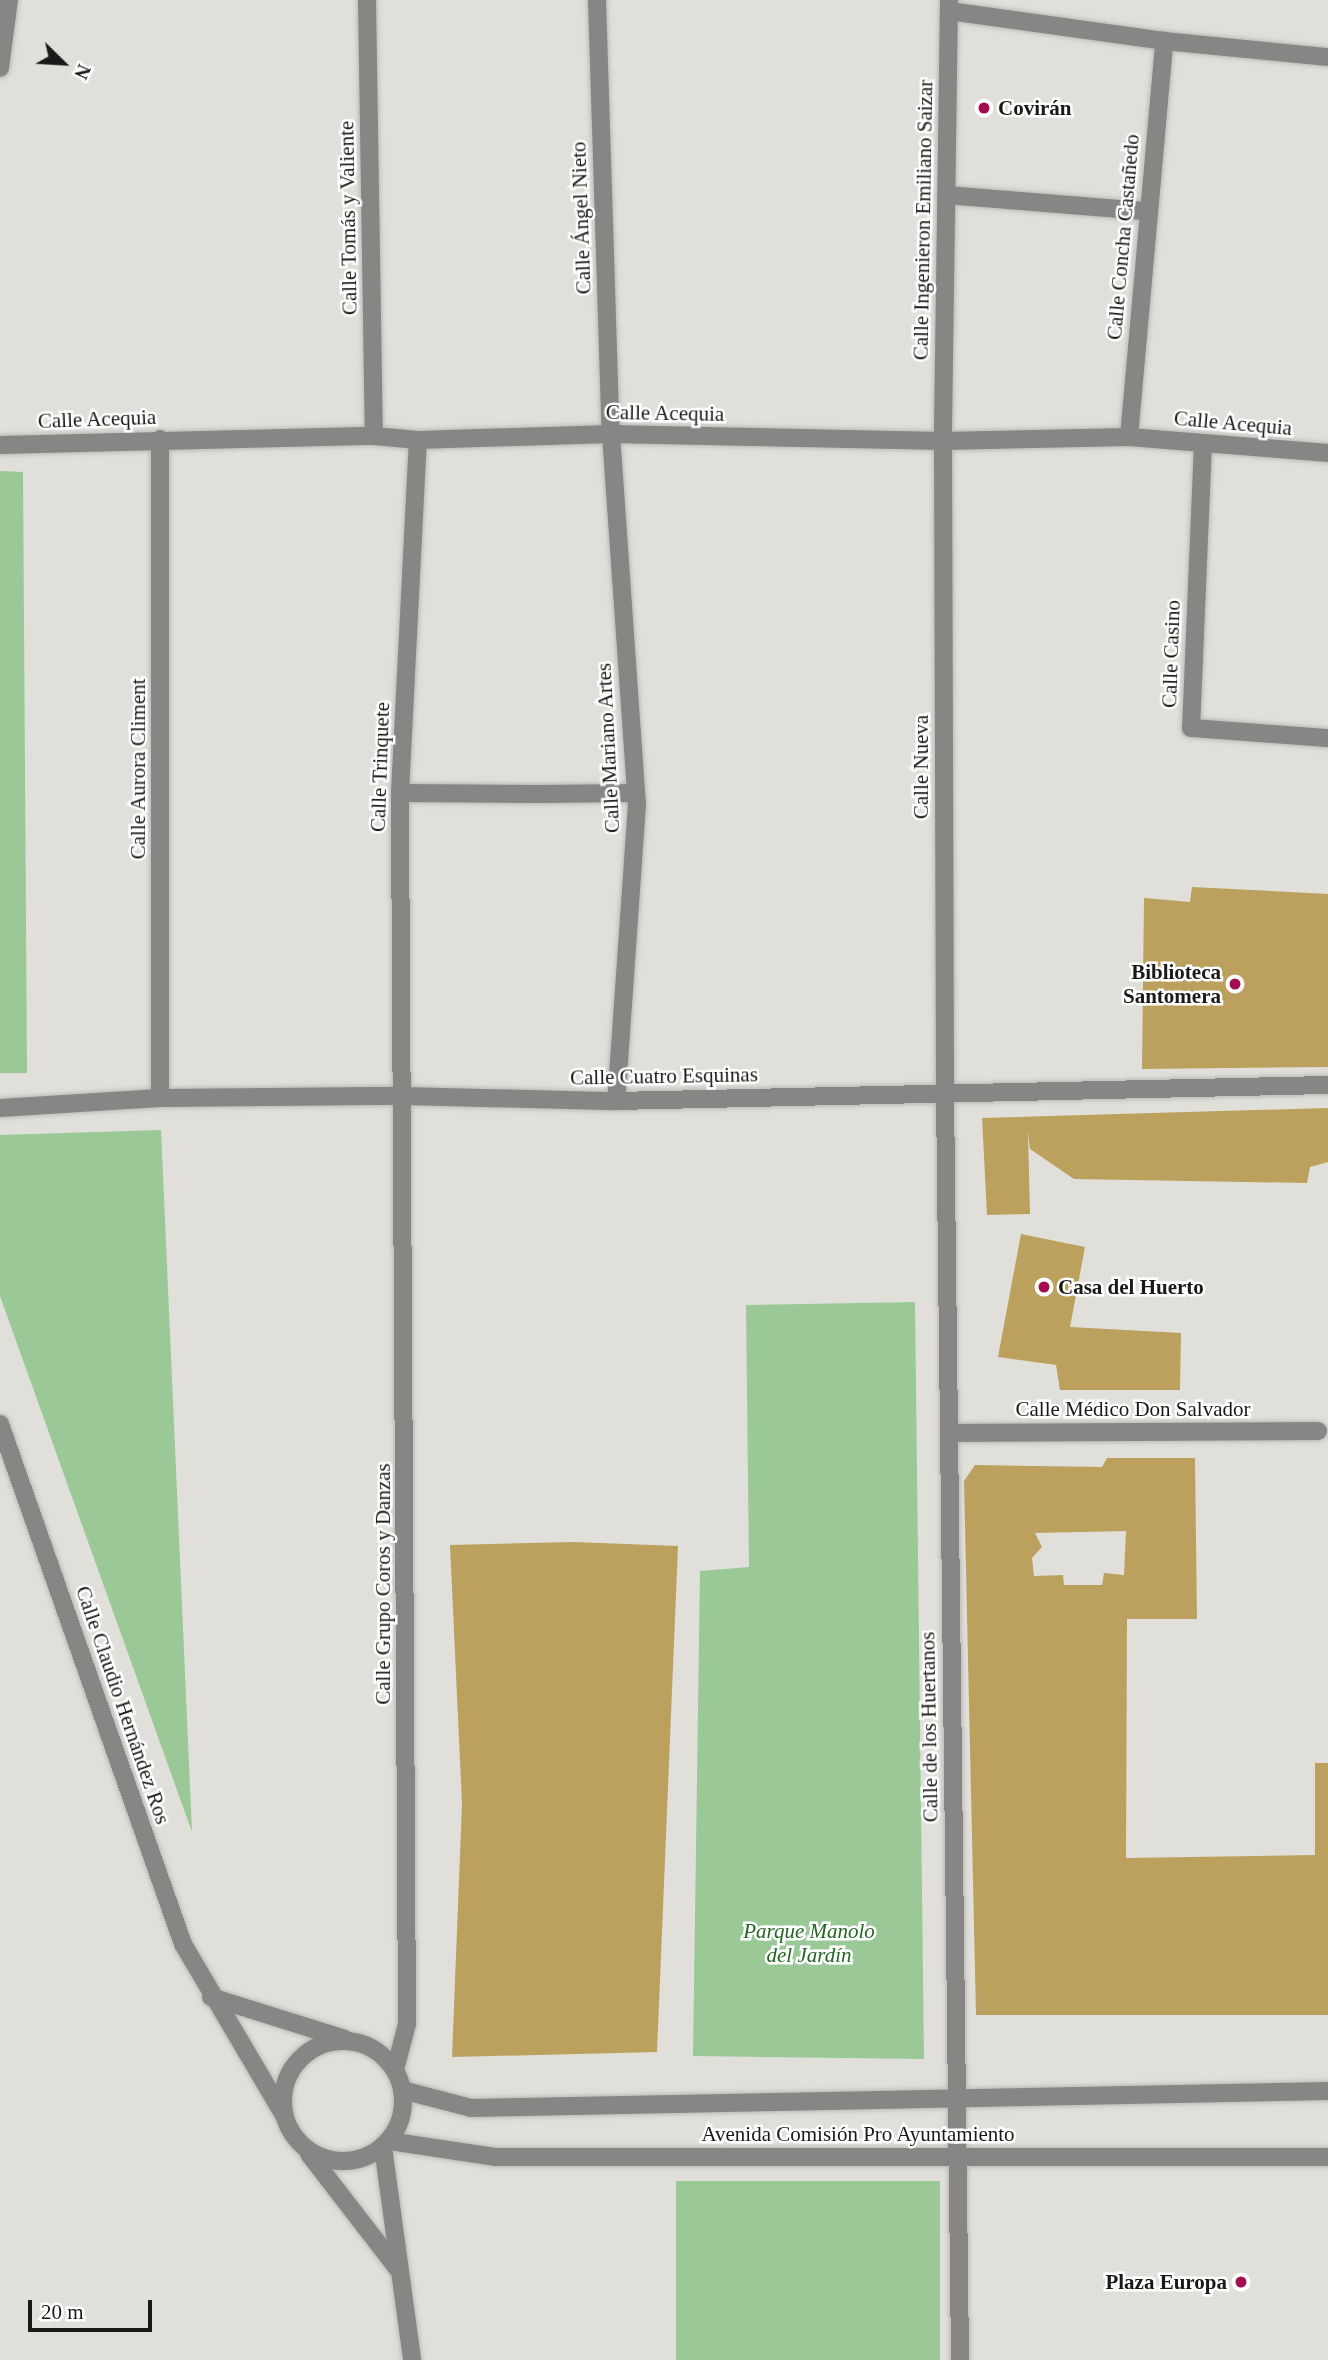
<!DOCTYPE html>
<html>
<head>
<meta charset="utf-8">
<style>
  body { margin:0 }
  #map { position:relative; width:1328px; height:2360px; overflow:hidden; background:#e0dfda; font-family:Georgia,serif }
  div>[style] { position:absolute }
  .green>* { inset:0; background:#9ac997; transform-origin:0 0 }
  .building>* { inset:0; background:#bca15e }
  .roads { filter:drop-shadow(0 0 2px #bcbbb7) drop-shadow(0 0 2px #bcbbb7) }
  .lane>* { height:18px; margin:-9px; padding:0 9px; transform-origin:9px; border-radius:9px; background:#878684 }
  .street>* { height:18px; margin:-9px; padding:0 9px; transform-origin:9px; border-radius:9px; background:#878684 }
  .street>.ring { margin:-9px; padding:0; box-sizing:content-box; background:none; border:18px solid #878684; border-radius:50% }
  .dots>* { width:19px; height:19px; translate:-50% -50%; box-sizing:border-box; border:4px solid #fff; border-radius:50% }
  span { translate:-50% -50%; white-space:nowrap; text-align:center; line-height:1.15; -webkit-text-stroke:5px #fff; paint-order:stroke }
  .poi-label { font-size:21px; color:#1a1918; font-weight:700 }
  .left { translate:0 -50%; text-align:left }
  .right { translate:-100% -50%; text-align:right }
  .street-label { font-size:21px; color:#1a1918 }
  .park-label { font-size:21px; color:#262; font-style:italic }
  .north { position:absolute; left:28px; top:28px; width:70px; height:70px; -webkit-text-stroke:5px #fff; paint-order:stroke; rotate:114deg; font-size:19px; font-weight:700; line-height:28px; text-align:center; color:#1a1918 }
  .north::after { content:''; display:block; margin:auto; width:24px; height:32px; background:#1a1918; clip-path:polygon(50% 0,100% 100%,50% 72%,0 100%) }
  .scale { position:absolute; left:28px; top:2300px; width:124px; height:32px; box-sizing:border-box; border:4px solid #1a1918; border-top:0; padding-left:9px; font-size:21px; line-height:24px; white-space:nowrap; color:#1a1918; -webkit-text-stroke:5px #fff; paint-order:stroke }
</style>
</head>
<body>
<div id="map">
  <div class="green">
    <i style="clip-path:polygon(0 471px,23px 472px,27px 1073px,0 1073px)"></i>
    <i style="clip-path:polygon(161px 1130px,192px 1832px,0 1296px,0 1135px)"></i>
    <i style="clip-path:polygon(915px 1302px,924px 2059px,693px 2056px,700px 1571px,749px 1567px,746px 1305px)"></i>
    <i style="left:676px;top:2181px;width:264px;height:179px"></i>
  </div>
  <div class="building">
    <i style="clip-path:polygon(1192px 887px,1328px 894px,1328px 1067px,1142px 1069px,1144px 898px,1190px 902px)"></i>
    <i style="clip-path:polygon(1328px 1108px,1328px 1162px,1310px 1167px,1307px 1183px,1074px 1179px,1030px 1149px,1028px 1131px,1030px 1214px,987px 1215px,982px 1118px)"></i>
    <i style="clip-path:polygon(1021px 1234px,1085px 1247px,1070px 1327px,1181px 1333px,1180px 1390px,1060px 1390px,1056px 1365px,998px 1357px)"></i>
    <i style="clip-path:polygon(evenodd,1107px 1458px,1195px 1458px,1197px 1619px,1127px 1619px,1126px 1858px,1315px 1855px,1315px 1763px,1328px 1763px,1328px 2015px,976px 2015px,964px 1481px,975px 1465px,1102px 1467px,1107px 1458px,1126px 1531px,1124px 1575px,1104px 1573px,1102px 1585px,1064px 1585px,1063px 1575px,1034px 1576px,1032px 1558px,1042px 1547px,1035px 1533px,1126px 1531px)"></i>
    <i style="clip-path:polygon(574px 1542px,678px 1546px,657px 2052px,452px 2057px,462px 1804px,450px 1545px)"></i>
  </div>
  <div class="roads">
    <div class="lane">
      <i style="left:537px;top:794px;width:99px;rotate:-0.6deg"></i>
    </div>
    <div class="street">
      <i style="left:367px;top:0;width:436px;rotate:89.1deg"></i>
      <i style="left:597px;top:0;width:434px;rotate:88.2deg"></i>
      <i style="left:611px;top:434px;width:371px;rotate:86deg"></i>
      <i style="left:637px;top:804px;width:298px;rotate:94deg"></i>
      <i style="left:949px;top:0;width:441px;rotate:90.8deg"></i>
      <i style="left:943px;top:441px;width:653px;rotate:89.82deg"></i>
      <i style="left:945px;top:1094px;width:1266px;rotate:89.32deg"></i>
      <i style="left:949px;top:11px;width:217px;rotate:7.9deg"></i>
      <i style="left:1164px;top:41px;width:165px;rotate:5.6deg"></i>
      <i style="left:0;top:68px;width:69px;rotate:-82.5deg"></i>
      <i style="left:946px;top:195px;width:202px;rotate:4.6deg"></i>
      <i style="left:1129px;top:437px;width:398px;rotate:-84.9deg"></i>
      <i style="left:1203px;top:443px;width:285px;rotate:92.4deg"></i>
      <i style="left:1191px;top:728px;width:137px;rotate:4.2deg"></i>
      <i style="left:0;top:445px;width:374px;rotate:-1.4deg"></i>
      <i style="left:374px;top:436px;width:44px;rotate:5.2deg"></i>
      <i style="left:418px;top:440px;width:193px;rotate:-1.8deg"></i>
      <i style="left:611px;top:434px;width:332px;rotate:1.2deg"></i>
      <i style="left:943px;top:441px;width:186px;rotate:-1.2deg"></i>
      <i style="left:1129px;top:437px;width:200px;rotate:4.6deg"></i>
      <i style="left:400px;top:793px;width:137px;rotate:0.4deg"></i>
      <i style="left:160px;top:1098px;width:659px;rotate:-90deg"></i>
      <i style="left:0;top:1108px;width:160px;rotate:-3.6deg"></i>
      <i style="left:160px;top:1098px;width:244px;rotate:-0.5deg"></i>
      <i style="left:404px;top:1096px;width:212px;rotate:1.4deg"></i>
      <i style="left:616px;top:1101px;width:712px;rotate:-1.29deg"></i>
      <i style="left:0;top:1424px;width:551px;rotate:70.61deg"></i>
      <i style="left:183px;top:1944px;width:197px;rotate:59.5deg"></i>
      <i style="left:949px;top:1433px;width:369px;rotate:-0.3deg"></i>
      <i style="left:211px;top:1997px;width:140px;rotate:17.4deg"></i>
      <i class="ring" style="left:283px;top:2041px;width:102px;height:102px"></i>
      <i style="left:395px;top:2070px;width:48px;rotate:-75.4deg"></i>
      <i style="left:407px;top:2024px;width:1231px;rotate:-90.33deg"></i>
      <i style="left:400px;top:793px;width:353px;rotate:-87.1deg"></i>
      <i style="left:402px;top:2090px;width:71px;rotate:14.6deg"></i>
      <i style="left:471px;top:2108px;width:857px;rotate:-1.14deg"></i>
      <i style="left:389px;top:2141px;width:108px;rotate:8.5deg"></i>
      <i style="left:496px;top:2157px;width:832px"></i>
      <i style="left:383px;top:2147px;width:215px;rotate:82.2deg"></i>
      <i style="left:309px;top:2154px;width:144px;rotate:52.3deg"></i>
    </div>
  </div>
  <div class="dots">
    <i style="left:984px;top:108px;background:#a30e4e"></i>
    <i style="left:1235px;top:984px;background:#a30e4e"></i>
    <i style="left:1044px;top:1287px;background:#a30e4e"></i>
    <i style="left:1241px;top:2282px;background:#a30e4e"></i>
  </div>
  <div class="poi-label">
    <span class="left" style="left:998px;top:108px">Covirán</span>
    <span class="right" style="left:1221px;top:984px">Biblioteca<br>Santomera</span>
    <span class="left" style="left:1058px;top:1287px">Casa del Huerto</span>
    <span class="right" style="left:1227px;top:2282px">Plaza Europa</span>
  </div>
  <div class="street-label">
    <span style="left:348px;top:218px;rotate:-91deg">Calle Tomás y Valiente</span>
    <span style="left:581px;top:218px;rotate:-92deg">Calle Ángel Nieto</span>
    <span style="left:923px;top:220px;rotate:-89deg">Calle Ingenieron Emiliano Saizar</span>
    <span style="left:1123px;top:237px;rotate:-85deg">Calle Concha Castañedo</span>
    <span style="left:665px;top:413px;rotate:1deg">Calle Acequia</span>
    <span style="left:97px;top:419px;rotate:-2deg">Calle Acequia</span>
    <span style="left:1233px;top:423px;rotate:5deg">Calle Acequia</span>
    <span style="left:1171px;top:654px;rotate:-88deg">Calle Casino</span>
    <span style="left:608px;top:748px;rotate:-93deg">Calle Mariano Artes</span>
    <span style="left:380px;top:767px;rotate:-88deg">Calle Trinquete</span>
    <span style="left:921px;top:767px;rotate:-90deg">Calle Nueva</span>
    <span style="left:138px;top:769px;rotate:-90deg">Calle Aurora Climent</span>
    <span style="left:664px;top:1076px;rotate:-1deg">Calle Cuatro Esquinas</span>
    <span style="left:1133px;top:1409px">Calle Médico Don Salvador</span>
    <span style="left:383px;top:1584px;rotate:-90deg">Calle Grupo Coros y Danzas</span>
    <span style="left:123px;top:1705px;rotate:71deg">Calle Claudio Hernández Ros</span>
    <span style="left:929px;top:1727px;rotate:-91deg">Calle de los Huertanos</span>
    <span style="left:858px;top:2134px">Avenida Comisión Pro Ayuntamiento</span>
  </div>
  <div class="park-label">
    <span style="left:809px;top:1943px">Parque Manolo<br>del Jardín</span>
  </div>
  <div class="north">N</div>
  <div class="scale">20 m</div>
</div>
</body>
</html>
